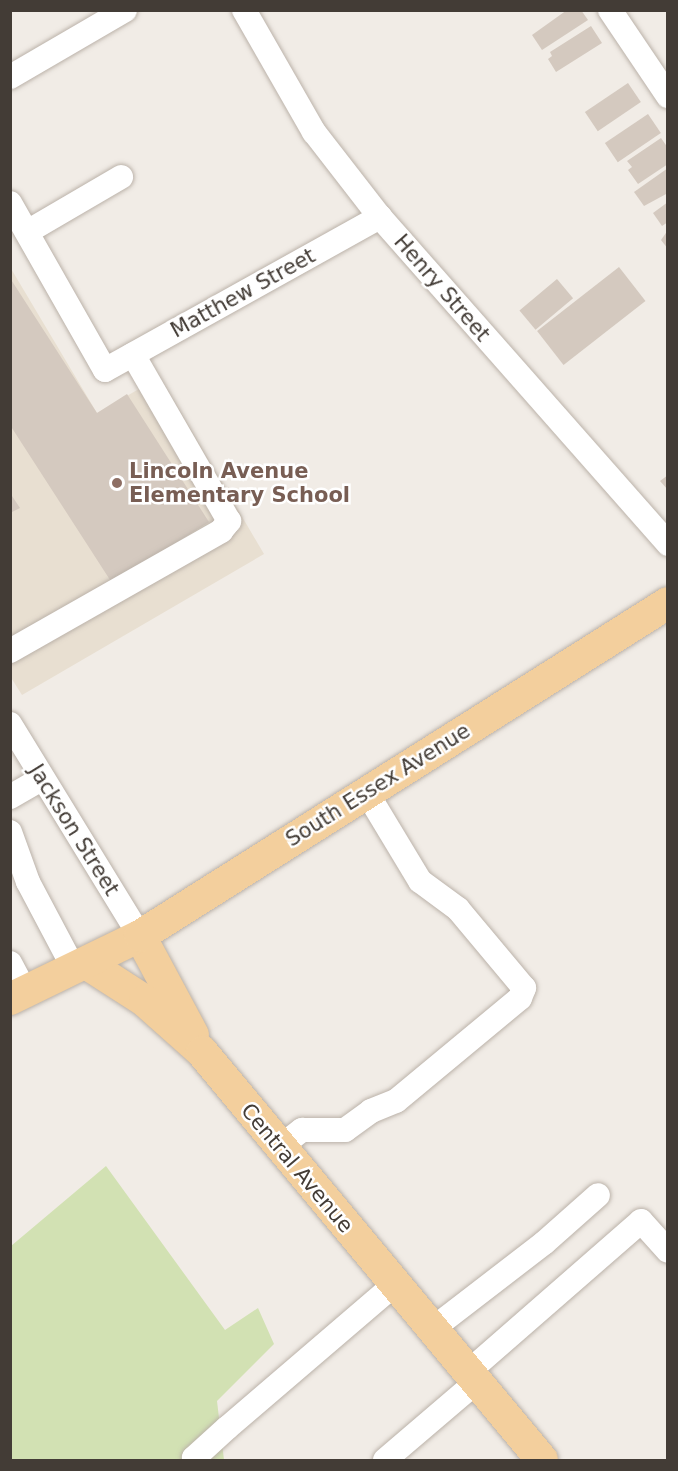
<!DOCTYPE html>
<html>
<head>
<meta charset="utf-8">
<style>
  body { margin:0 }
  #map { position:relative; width:678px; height:1471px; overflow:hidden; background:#f1ece6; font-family:"DejaVu Sans",sans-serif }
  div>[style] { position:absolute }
  .education>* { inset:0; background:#e8dfd1 }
  .green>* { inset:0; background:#d2e1b3 }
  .building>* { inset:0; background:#d4c9bf; transform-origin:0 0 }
  .roads { filter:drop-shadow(0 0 2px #bbb2a9) drop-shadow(0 0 2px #bbb2a9) }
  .minor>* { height:24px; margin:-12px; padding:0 12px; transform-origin:12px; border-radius:12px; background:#fff }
  .major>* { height:32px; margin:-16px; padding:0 16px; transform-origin:16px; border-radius:16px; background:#f3cf9d }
  .dots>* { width:16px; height:16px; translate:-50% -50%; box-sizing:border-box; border:3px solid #fff; border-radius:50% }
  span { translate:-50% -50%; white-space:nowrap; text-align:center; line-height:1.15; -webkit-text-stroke:5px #fff; paint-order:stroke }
  .street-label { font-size:21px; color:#433c36 }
  .education-label { font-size:21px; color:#785e54; font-weight:700 }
  .left { translate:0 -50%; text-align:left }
  .frame { position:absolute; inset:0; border:12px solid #433c36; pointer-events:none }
</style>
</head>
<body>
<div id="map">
  <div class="education">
    <i style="clip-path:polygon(10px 267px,97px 413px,160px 377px,264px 554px,22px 695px,10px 676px)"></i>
  </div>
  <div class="green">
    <i style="clip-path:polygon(106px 1166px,225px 1330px,258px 1308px,274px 1344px,217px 1401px,224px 1460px,11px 1460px,11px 1246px)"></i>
  </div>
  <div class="building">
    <i style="clip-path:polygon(567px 10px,581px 10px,588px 20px,542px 50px,532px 35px)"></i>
    <i style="clip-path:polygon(591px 26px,602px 43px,556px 72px,548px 59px,552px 56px,550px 52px)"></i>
    <i style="left:628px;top:83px;width:23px;height:52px;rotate:56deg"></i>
    <i style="left:648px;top:114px;width:23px;height:52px;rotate:56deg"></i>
    <i style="clip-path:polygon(661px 138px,668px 148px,668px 164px,638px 184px,628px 170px,632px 167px,627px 161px)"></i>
    <i style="clip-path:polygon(668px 168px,668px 193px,644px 206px,634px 192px)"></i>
    <i style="clip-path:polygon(668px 202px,668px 222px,662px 226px,653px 213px)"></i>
    <i style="clip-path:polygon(668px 230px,668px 249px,661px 240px)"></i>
    <i style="left:619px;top:267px;width:43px;height:104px;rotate:52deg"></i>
    <i style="clip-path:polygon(10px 278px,97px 413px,127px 394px,209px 522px,112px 583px,10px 425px)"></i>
    <i style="left:557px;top:279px;width:25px;height:49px;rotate:50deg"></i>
    <i style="clip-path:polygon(668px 475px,668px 490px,660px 481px)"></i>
    <i style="clip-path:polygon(10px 493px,20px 508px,10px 513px)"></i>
  </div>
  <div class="roads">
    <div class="minor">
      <i style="left:244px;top:10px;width:141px;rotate:60.2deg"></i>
      <i style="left:314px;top:132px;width:108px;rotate:52.2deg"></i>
      <i style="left:380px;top:217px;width:436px;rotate:48.6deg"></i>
      <i style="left:610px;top:10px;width:104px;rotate:56deg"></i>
      <i style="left:10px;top:77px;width:133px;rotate:-30.2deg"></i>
      <i style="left:10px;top:203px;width:192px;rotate:60.4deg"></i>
      <i style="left:105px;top:370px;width:315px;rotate:-29.1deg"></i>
      <i style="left:27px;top:232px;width:109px;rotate:-30.3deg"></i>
      <i style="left:10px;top:651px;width:243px;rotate:-29.6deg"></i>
      <i style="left:221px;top:531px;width:13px;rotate:-51deg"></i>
      <i style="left:229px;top:521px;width:192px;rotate:-120deg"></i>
      <i style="left:10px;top:724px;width:249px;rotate:58.5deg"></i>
      <i style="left:10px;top:797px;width:36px;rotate:-30deg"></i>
      <i style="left:10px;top:832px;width:53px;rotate:70.2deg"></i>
      <i style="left:28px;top:882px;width:96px;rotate:62.1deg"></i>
      <i style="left:10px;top:963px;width:32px;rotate:62deg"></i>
      <i style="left:280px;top:1147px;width:28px;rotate:-38deg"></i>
      <i style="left:302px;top:1130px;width:43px"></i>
      <i style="left:345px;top:1130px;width:32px;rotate:-36deg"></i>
      <i style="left:371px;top:1111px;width:27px;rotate:-22deg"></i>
      <i style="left:396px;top:1101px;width:161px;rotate:-39.7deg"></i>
      <i style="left:520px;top:998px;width:11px;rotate:-68deg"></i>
      <i style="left:524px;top:988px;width:103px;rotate:-129.9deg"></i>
      <i style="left:458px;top:909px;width:47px;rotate:-143.6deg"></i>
      <i style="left:420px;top:881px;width:103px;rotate:-121.1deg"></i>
      <i style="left:431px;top:1330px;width:143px;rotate:-37.6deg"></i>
      <i style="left:544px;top:1243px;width:72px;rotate:-41.6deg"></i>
      <i style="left:467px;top:1373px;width:231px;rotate:-41.1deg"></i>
      <i style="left:641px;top:1221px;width:40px;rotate:48deg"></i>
      <i style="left:196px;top:1460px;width:3px;rotate:-135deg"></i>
      <i style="left:194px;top:1458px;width:45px;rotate:-42.3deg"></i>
      <i style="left:227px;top:1428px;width:220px;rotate:-40.6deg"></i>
      <i style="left:385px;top:1460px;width:118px;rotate:-40.5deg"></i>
    </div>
    <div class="major">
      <i style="left:140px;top:936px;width:112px;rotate:61.8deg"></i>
      <i style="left:86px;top:963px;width:70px;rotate:32.8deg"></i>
      <i style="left:145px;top:1001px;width:76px;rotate:41.8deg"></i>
      <i style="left:202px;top:1052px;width:531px;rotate:50.19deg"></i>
      <i style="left:10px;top:999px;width:144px;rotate:-25.9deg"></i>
      <i style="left:140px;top:936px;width:624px;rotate:-32.24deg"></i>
    </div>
  </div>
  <div class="dots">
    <i style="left:117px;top:483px;background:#8d6e63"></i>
  </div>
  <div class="street-label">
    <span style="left:442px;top:288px;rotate:49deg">Henry Street</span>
    <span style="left:243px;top:293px;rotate:-29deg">Matthew Street</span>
    <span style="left:378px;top:785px;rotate:-32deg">South Essex Avenue</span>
    <span style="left:74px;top:830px;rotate:58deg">Jackson Street</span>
    <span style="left:297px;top:1168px;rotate:50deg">Central Avenue</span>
  </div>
  <div class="education-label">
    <span class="left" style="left:129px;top:483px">Lincoln Avenue<br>Elementary School</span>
  </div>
  <div class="frame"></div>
</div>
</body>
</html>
